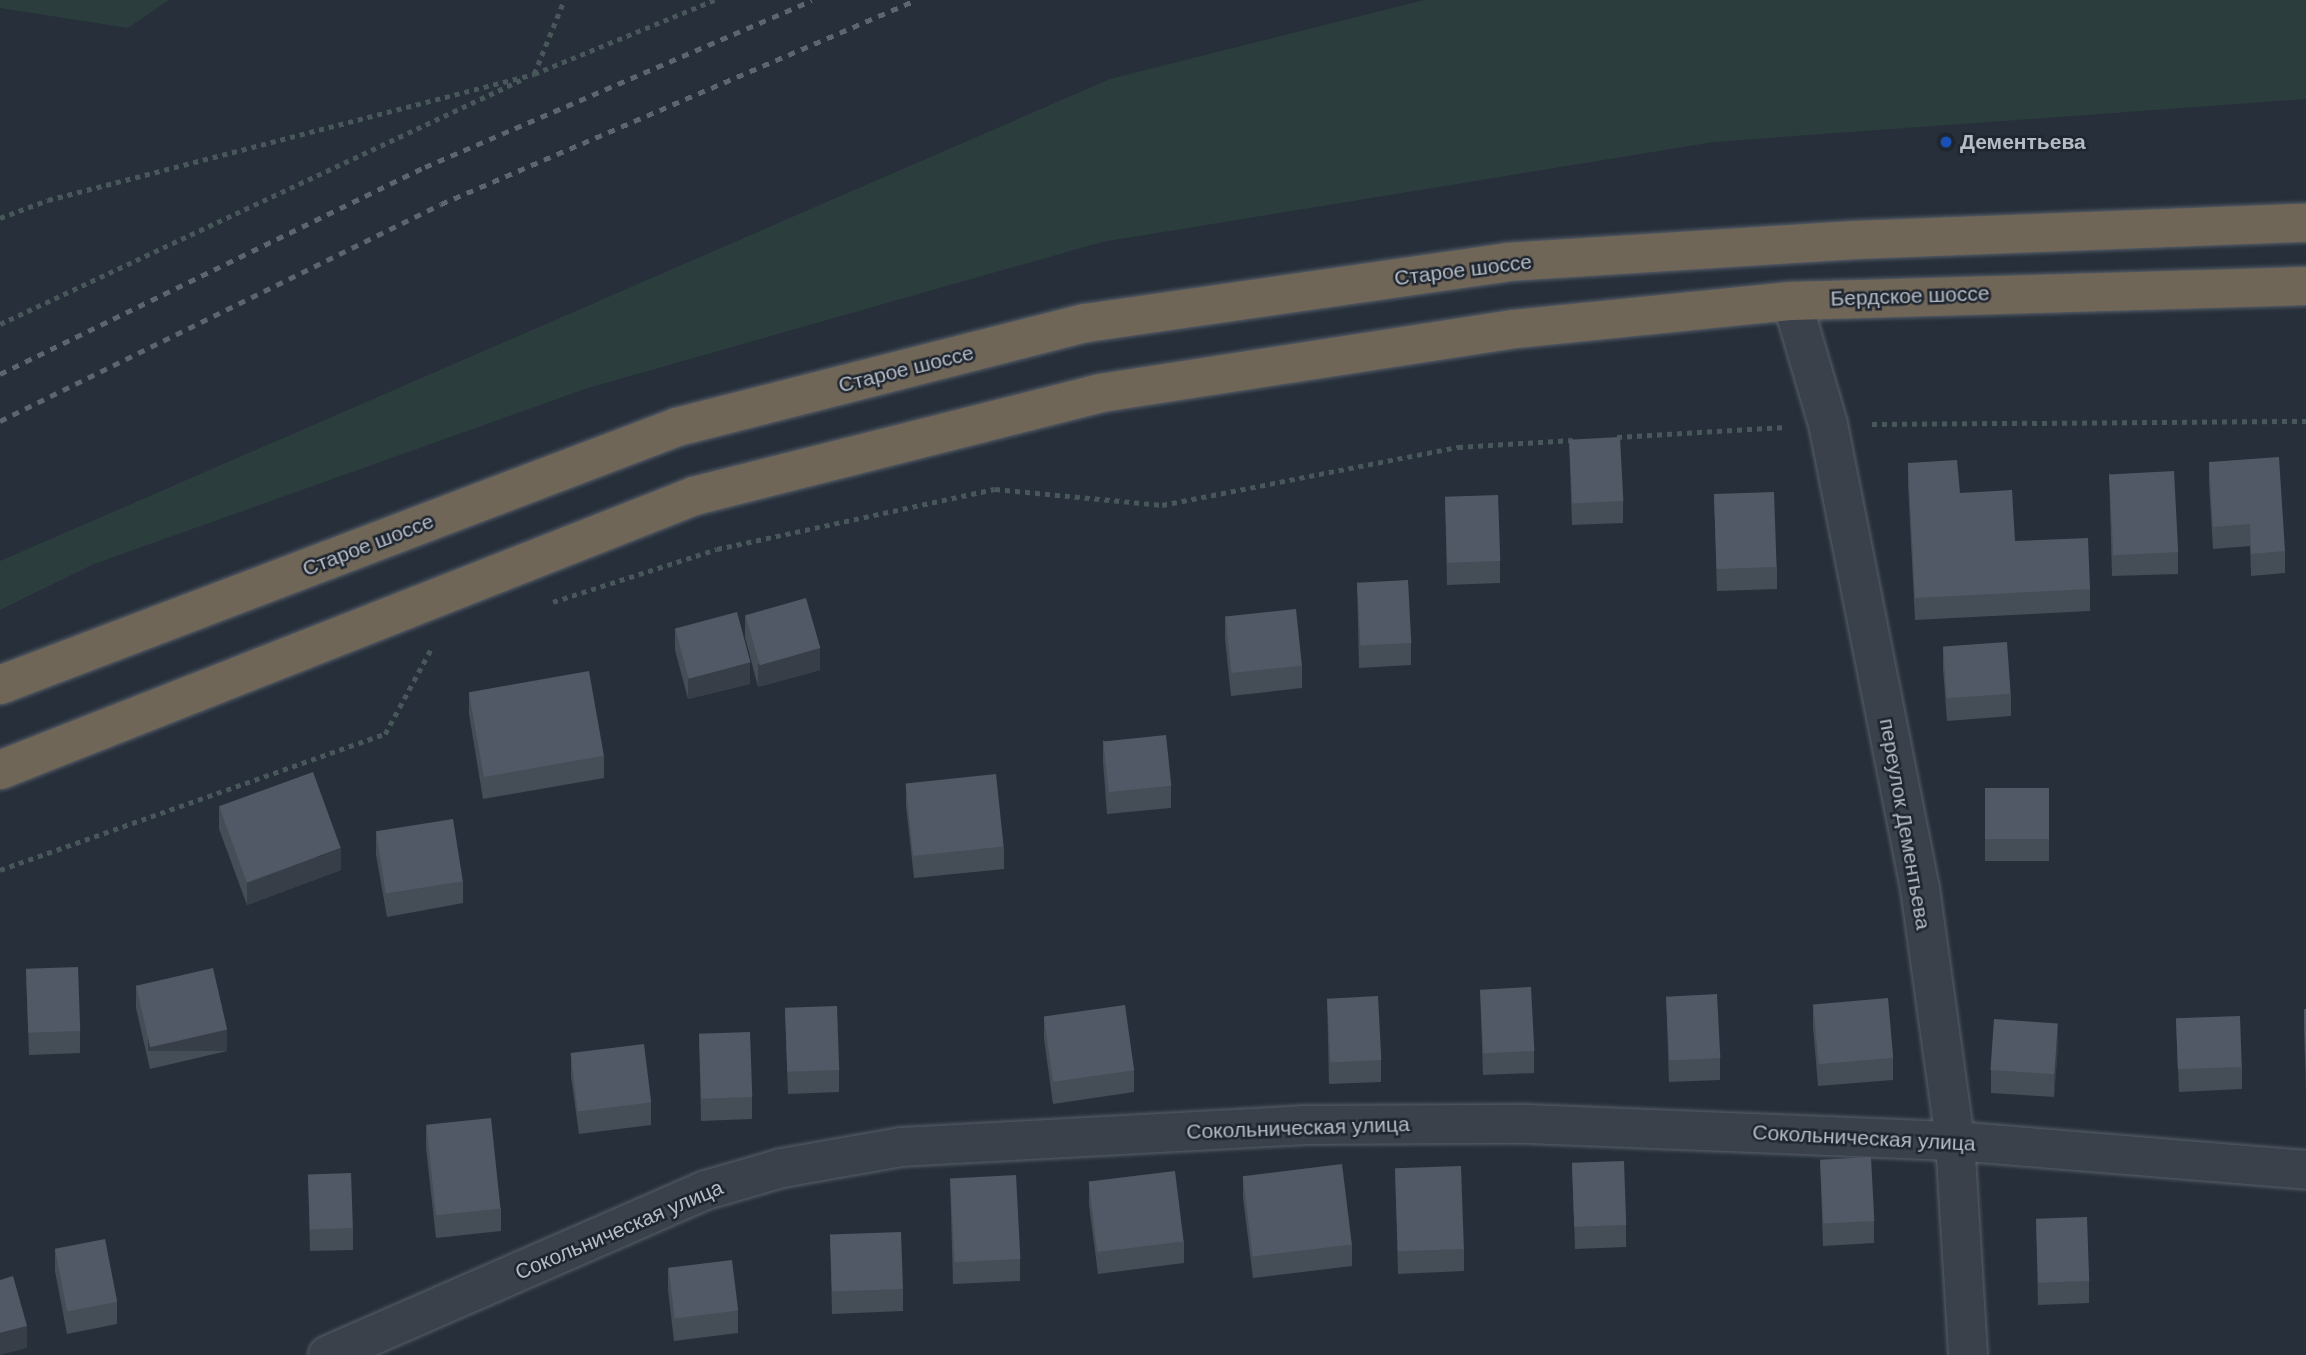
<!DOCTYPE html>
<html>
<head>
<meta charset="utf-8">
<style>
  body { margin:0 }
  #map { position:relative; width:2306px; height:1355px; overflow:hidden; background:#262f3a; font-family:Arial,sans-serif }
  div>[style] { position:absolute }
  .green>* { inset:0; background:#2b3d3d }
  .path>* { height:4.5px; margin-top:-2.25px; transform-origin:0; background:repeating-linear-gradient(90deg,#48585a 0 5px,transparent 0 10px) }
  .roads { filter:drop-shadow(0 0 2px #585f69) drop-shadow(0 0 2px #585f69) }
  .minor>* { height:38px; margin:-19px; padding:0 19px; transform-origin:19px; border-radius:19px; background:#3a414b }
  .highway>* { height:38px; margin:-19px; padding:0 19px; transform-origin:19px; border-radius:19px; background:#706658 }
  .rail>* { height:5px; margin-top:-2.5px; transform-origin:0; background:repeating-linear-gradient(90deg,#5c6571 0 7px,transparent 0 14px) }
  .wall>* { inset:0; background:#454d57; transform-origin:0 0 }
  .shaded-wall>* { inset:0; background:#383e47; transform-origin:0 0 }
  .building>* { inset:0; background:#505965; transform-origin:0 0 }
  .dots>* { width:19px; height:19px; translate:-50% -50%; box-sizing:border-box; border:4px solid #1f262f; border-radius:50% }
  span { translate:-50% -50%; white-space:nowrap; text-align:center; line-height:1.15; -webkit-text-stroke:5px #1f262f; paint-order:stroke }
  .poi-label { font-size:21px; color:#b6bcc6; font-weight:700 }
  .left { translate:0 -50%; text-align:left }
  .street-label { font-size:21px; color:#b6bcc6 }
</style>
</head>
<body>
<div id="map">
  <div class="green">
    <i style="clip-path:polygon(0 0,169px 0,128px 28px,0 8px)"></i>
    <i style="clip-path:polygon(1424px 0,2306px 0,2306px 99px,1714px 142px,1102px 242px,588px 388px,94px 564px,0 610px,0 561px,1110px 79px)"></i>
  </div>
  <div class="path">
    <i style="left:534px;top:74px;width:80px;rotate:-67.9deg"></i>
    <i style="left:0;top:218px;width:51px;rotate:-20.6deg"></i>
    <i style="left:48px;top:200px;width:502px;rotate:-14.53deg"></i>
    <i style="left:534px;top:74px;width:195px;rotate:-22.3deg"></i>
    <i style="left:0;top:324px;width:578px;rotate:-25.1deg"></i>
    <i style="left:1872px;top:424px;width:434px;rotate:-0.4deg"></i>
    <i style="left:1617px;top:437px;width:166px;rotate:-3.4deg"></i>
    <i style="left:553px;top:602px;width:172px;rotate:-17.9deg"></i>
    <i style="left:717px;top:549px;width:284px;rotate:-12.2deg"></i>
    <i style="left:995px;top:489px;width:168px;rotate:5.5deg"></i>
    <i style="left:1162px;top:505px;width:302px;rotate:-11.1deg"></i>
    <i style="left:1458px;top:447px;width:115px;rotate:-3.5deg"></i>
    <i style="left:0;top:870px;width:408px;rotate:-19.5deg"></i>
    <i style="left:385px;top:734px;width:99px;rotate:-61.6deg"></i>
  </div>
  <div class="roads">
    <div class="minor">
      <i style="left:1792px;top:301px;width:128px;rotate:73.7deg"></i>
      <i style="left:1828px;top:424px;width:473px;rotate:78.8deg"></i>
      <i style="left:1920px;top:888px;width:255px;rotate:82.1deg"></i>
      <i style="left:1955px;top:1141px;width:214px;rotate:86.5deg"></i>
      <i style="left:328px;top:1355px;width:412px;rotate:-23.6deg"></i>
      <i style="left:706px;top:1190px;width:79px;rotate:-16.1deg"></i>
      <i style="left:782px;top:1168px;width:121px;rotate:-10deg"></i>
      <i style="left:901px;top:1147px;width:402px;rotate:-3.1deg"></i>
      <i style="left:1302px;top:1125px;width:225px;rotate:-0.3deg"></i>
      <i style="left:1527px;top:1124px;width:428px;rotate:2.3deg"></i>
      <i style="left:1955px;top:1141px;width:352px;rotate:4.7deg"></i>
    </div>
    <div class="highway">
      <i style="left:0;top:685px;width:724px;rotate:-20.86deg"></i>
      <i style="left:677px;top:427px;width:422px;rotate:-14.3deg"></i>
      <i style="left:1086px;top:323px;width:425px;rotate:-8.2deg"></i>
      <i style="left:1507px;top:262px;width:349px;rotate:-3.6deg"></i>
      <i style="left:1855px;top:240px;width:451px;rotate:-2.2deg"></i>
      <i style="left:0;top:770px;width:746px;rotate:-21.54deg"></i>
      <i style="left:694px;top:496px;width:420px;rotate:-14.2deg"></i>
      <i style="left:1101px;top:393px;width:419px;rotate:-8.8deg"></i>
      <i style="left:1515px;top:329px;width:278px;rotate:-5.8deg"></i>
      <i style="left:1792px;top:301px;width:514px;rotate:-1.67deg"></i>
    </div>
  </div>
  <div class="rail">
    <i style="left:0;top:374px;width:473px;rotate:-26deg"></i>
    <i style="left:425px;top:167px;width:421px;rotate:-23.3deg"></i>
    <i style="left:0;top:421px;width:491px;rotate:-26.2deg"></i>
    <i style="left:441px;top:204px;width:517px;rotate:-23.24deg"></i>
  </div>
  <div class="wall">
    <i style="clip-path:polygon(1569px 439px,1623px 501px,1623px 523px,1572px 525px)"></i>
    <i style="clip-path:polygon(2209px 462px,2285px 551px,2285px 573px,2251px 576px,2250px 546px,2213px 549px,2209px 484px)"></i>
    <i style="clip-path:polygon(1908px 463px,1960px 493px,2015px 541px,2090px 589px,2090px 611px,1915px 620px,1908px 485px)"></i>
    <i style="clip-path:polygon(2109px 473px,2178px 552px,2178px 574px,2112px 576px)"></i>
    <i style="clip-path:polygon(1714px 494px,1777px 567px,1777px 589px,1717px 591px)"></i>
    <i style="clip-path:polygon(1445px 497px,1500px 561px,1500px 583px,1447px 585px)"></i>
    <i style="clip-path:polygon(1357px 582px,1411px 643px,1411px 665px,1359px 668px)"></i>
    <i style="clip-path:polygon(745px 615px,820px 670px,758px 687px,745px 637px)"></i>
    <i style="clip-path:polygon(1225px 616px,1302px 666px,1302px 688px,1231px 696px,1225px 639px)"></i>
    <i style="clip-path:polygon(675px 628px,750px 684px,688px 699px,675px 650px)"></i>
    <i style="clip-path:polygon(1943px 647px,2011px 694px,2011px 716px,1947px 721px,1943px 669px)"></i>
    <i style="clip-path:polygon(469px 692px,604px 756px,604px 778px,483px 799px,469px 714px)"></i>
    <i style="clip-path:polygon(1103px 740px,1171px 786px,1171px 808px,1107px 814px,1103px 762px)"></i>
    <i style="clip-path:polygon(906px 784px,1004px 847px,1004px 869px,914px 878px,906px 806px)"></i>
    <i style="left:2049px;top:788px;width:73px;height:64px;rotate:90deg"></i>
    <i style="clip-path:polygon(219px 807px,341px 870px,247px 905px,219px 829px)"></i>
    <i style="clip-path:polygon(376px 833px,463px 881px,463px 903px,387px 917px,376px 855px)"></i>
    <i style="clip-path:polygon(26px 969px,80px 1031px,80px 1053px,29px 1055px)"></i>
    <i style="clip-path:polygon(136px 985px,227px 1051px,150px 1069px,136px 1008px)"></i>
    <i style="clip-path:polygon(1480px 989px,1534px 1051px,1534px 1073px,1483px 1075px)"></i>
    <i style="clip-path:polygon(1666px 996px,1720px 1058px,1720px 1080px,1669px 1082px)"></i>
    <i style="clip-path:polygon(1327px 998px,1381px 1060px,1381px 1082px,1329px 1084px)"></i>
    <i style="clip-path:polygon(1813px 1004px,1893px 1058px,1893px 1080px,1818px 1086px,1813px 1026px)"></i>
    <i style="clip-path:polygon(785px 1008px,839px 1070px,839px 1092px,788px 1094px)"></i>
    <i style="clip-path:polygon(2304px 1009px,2306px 1009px,2306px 1092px,2304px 1031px)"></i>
    <i style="clip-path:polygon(1044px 1017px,1134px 1070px,1134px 1092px,1053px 1104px,1044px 1039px)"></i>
    <i style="clip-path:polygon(2176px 1019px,2242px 1067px,2242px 1089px,2179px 1092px)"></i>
    <i style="clip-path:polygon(699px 1035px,752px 1097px,752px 1119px,701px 1121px)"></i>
    <i style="clip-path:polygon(2058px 1046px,2054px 1097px,1991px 1093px,1991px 1070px)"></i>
    <i style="clip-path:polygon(571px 1054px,651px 1103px,651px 1125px,579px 1134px,571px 1076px)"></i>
    <i style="clip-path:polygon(426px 1125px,501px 1208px,501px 1231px,436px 1238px,426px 1148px)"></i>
    <i style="clip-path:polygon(1820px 1160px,1874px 1221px,1874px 1243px,1823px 1246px)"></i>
    <i style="clip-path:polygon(1572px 1163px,1626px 1225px,1626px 1247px,1575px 1249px)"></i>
    <i style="clip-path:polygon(1395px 1169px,1464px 1249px,1464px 1271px,1398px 1274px)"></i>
    <i style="clip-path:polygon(308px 1175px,353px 1228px,353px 1250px,310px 1251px)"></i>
    <i style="clip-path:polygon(1243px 1176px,1352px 1244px,1352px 1266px,1253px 1278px,1243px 1198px)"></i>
    <i style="clip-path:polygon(950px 1178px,1020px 1259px,1020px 1281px,953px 1284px)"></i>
    <i style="clip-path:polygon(1089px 1183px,1184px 1241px,1184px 1263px,1098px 1274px,1089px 1205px)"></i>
    <i style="clip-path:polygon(2036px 1219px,2089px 1281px,2089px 1303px,2038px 1305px)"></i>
    <i style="clip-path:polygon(830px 1234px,903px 1289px,903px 1311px,832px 1314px)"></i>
    <i style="clip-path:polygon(55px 1249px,117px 1302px,117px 1324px,67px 1334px,55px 1271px)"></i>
    <i style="clip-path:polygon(668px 1268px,738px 1311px,738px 1333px,674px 1341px,668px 1290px)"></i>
  </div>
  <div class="shaded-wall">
    <i style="clip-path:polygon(820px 648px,820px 670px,758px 687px,758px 664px)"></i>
    <i style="clip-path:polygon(750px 662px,750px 684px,688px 699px,688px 677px)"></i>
    <i style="clip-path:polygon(341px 848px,341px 870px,247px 905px,247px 883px)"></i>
    <i style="clip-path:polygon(2058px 1024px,2058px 1046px,2054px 1097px,2054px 1075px)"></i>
    <i style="left:227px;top:1029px;width:22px;height:79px;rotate:90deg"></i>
    <i style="clip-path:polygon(27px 1326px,27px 1348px,0 1355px,0 1333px)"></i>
  </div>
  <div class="building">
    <i style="left:1620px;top:437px;width:64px;height:51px;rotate:87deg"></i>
    <i style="clip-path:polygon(2279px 457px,2285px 551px,2251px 554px,2250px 524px,2213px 527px,2209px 462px)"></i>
    <i style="clip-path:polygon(1957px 460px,1960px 493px,2012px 490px,2015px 541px,2088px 538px,2090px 589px,1915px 598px,1908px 463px)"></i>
    <i style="left:2174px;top:471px;width:81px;height:65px;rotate:87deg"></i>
    <i style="left:1774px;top:492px;width:75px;height:60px;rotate:88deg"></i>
    <i style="left:1498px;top:495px;width:66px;height:53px;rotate:88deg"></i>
    <i style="left:1408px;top:580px;width:63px;height:51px;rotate:87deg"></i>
    <i style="left:806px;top:598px;width:52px;height:63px;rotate:74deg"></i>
    <i style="left:1296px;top:609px;width:57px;height:71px;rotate:84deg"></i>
    <i style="left:737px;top:612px;width:52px;height:64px;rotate:75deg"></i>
    <i style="left:2007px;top:642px;width:52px;height:64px;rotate:86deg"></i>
    <i style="left:589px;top:671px;width:86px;height:122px;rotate:80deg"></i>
    <i style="left:1166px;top:735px;width:51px;height:63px;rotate:84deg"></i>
    <i style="left:313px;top:772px;width:81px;height:100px;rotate:70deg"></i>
    <i style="left:996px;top:774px;width:73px;height:91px;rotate:84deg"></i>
    <i style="left:2049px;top:788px;width:51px;height:64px;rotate:90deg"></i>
    <i style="left:453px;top:819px;width:63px;height:78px;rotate:81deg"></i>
    <i style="left:78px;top:967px;width:64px;height:52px;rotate:88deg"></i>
    <i style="left:213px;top:968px;width:63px;height:79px;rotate:77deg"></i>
    <i style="left:1531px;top:987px;width:64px;height:51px;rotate:87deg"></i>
    <i style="left:1717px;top:994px;width:64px;height:51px;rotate:87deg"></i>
    <i style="left:1378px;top:996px;width:64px;height:51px;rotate:87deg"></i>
    <i style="left:1888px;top:998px;width:60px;height:75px;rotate:85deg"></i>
    <i style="left:1125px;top:1005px;width:66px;height:82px;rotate:82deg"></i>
    <i style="left:837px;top:1006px;width:64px;height:52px;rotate:88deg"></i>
    <i style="clip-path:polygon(2304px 1009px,2306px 1009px,2306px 1070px)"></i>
    <i style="left:2240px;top:1016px;width:51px;height:64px;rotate:88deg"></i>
    <i style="left:1994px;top:1019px;width:64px;height:51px;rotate:4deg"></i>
    <i style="left:750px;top:1032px;width:65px;height:51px;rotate:88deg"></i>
    <i style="left:644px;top:1044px;width:59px;height:74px;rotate:83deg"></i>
    <i style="left:491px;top:1118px;width:91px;height:65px;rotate:84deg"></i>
    <i style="left:1871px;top:1157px;width:64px;height:51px;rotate:87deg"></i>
    <i style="left:1624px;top:1161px;width:64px;height:52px;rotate:88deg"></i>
    <i style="left:1342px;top:1164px;width:81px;height:100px;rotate:83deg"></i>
    <i style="left:1461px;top:1166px;width:83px;height:66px;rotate:88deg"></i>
    <i style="left:1175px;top:1171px;width:71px;height:87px;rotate:83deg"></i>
    <i style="left:351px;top:1173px;width:55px;height:43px;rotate:88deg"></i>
    <i style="left:1016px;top:1175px;width:84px;height:66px;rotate:87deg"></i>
    <i style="left:2087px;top:1217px;width:64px;height:51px;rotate:88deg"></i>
    <i style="left:901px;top:1232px;width:57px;height:71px;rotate:88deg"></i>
    <i style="left:105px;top:1239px;width:64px;height:51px;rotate:79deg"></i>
    <i style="left:732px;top:1260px;width:51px;height:64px;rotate:83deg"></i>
    <i style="clip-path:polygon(13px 1276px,27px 1326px,0 1333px,0 1280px)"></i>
  </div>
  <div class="dots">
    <i style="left:1946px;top:142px;background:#1a4fb4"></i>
  </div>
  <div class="poi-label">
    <span class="left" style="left:1960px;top:142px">Дементьева</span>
  </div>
  <div class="street-label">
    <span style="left:1463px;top:270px;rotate:-7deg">Старое шоссе</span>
    <span style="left:1910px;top:296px;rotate:-2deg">Бердское шоссе</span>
    <span style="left:906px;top:369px;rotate:-14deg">Старое шоссе</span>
    <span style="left:368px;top:545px;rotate:-21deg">Старое шоссе</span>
    <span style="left:1905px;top:824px;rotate:80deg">переулок Дементьева</span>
    <span style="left:1298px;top:1128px;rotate:-2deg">Сокольническая улица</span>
    <span style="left:1864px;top:1138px;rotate:3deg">Сокольническая улица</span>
    <span style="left:619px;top:1230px;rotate:-23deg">Сокольническая улица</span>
  </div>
</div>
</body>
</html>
